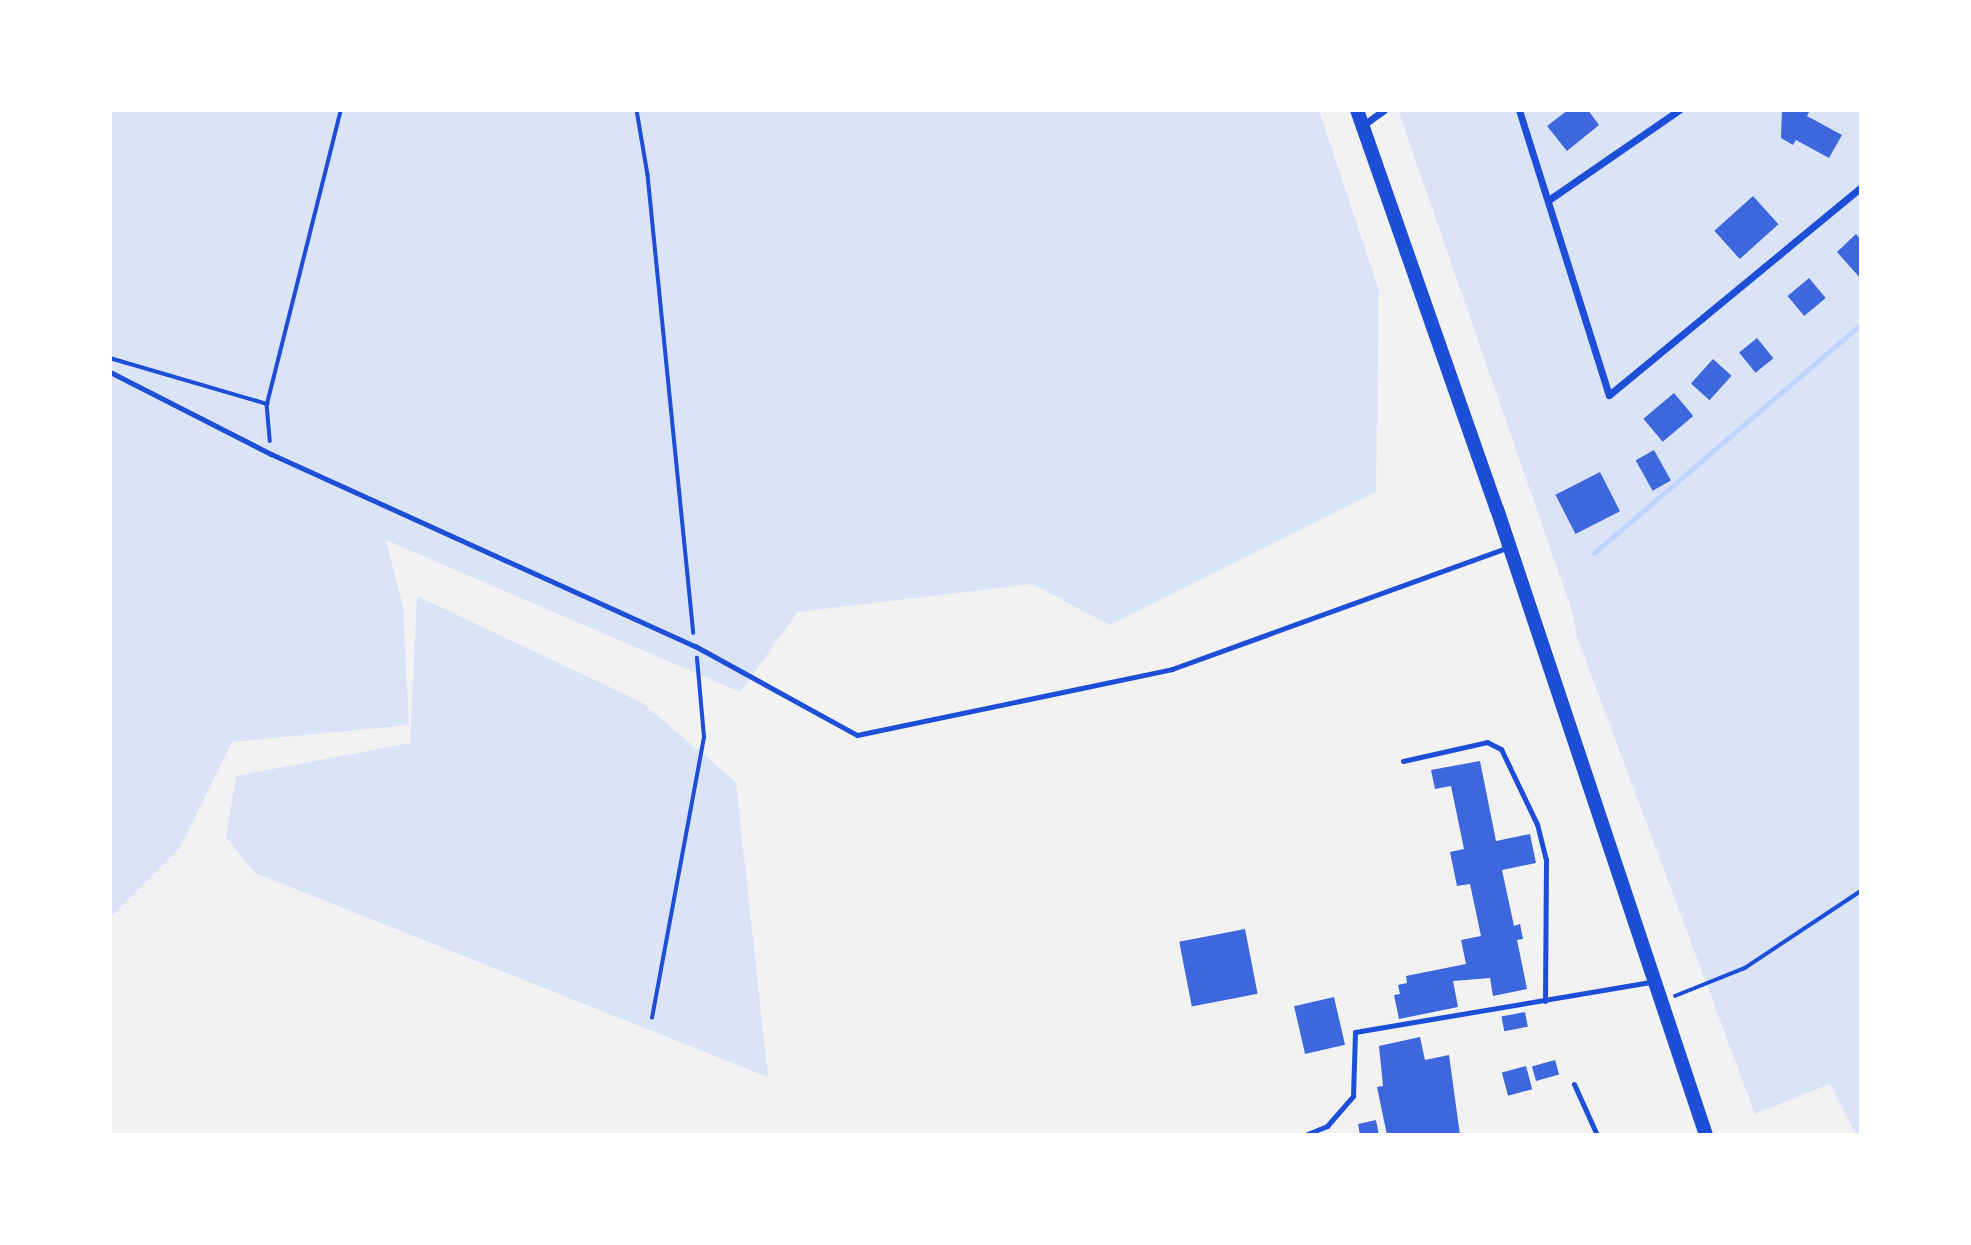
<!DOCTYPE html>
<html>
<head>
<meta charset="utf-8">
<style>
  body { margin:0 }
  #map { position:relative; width:1971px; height:1245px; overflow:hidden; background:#f2f2f2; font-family:"PT Serif",serif }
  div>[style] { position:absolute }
  .green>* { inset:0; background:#dbe4f7 }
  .stream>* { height:5px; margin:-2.5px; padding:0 2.5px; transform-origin:2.5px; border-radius:2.5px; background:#bfd3fe }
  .building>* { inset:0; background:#3d67dc; transform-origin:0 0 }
  .path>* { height:3.5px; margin:-1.75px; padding:0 1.75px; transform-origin:1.75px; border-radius:1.75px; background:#1d4ed8 }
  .service>* { height:5px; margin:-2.5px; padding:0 2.5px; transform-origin:2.5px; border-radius:2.5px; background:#1d4ed8 }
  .minor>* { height:7px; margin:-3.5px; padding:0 3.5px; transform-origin:3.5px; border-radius:3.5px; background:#1d4ed8 }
  .secondary>* { height:14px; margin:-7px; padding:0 7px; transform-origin:7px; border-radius:7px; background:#1d4ed8 }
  span { translate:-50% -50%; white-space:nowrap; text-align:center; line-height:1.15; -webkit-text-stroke:5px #fff; paint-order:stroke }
  .frame { position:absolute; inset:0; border:112px solid #fff; pointer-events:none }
</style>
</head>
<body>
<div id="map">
  <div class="green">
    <i style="clip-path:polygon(110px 110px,1319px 110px,1379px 290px,1376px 492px,1110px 625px,1032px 584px,798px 612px,740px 692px,386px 540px,403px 607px,409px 725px,232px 742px,180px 848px,110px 918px)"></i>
    <i style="clip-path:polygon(1398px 110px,1861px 110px,1861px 1135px,1856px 1135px,1830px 1084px,1755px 1114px,1577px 637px,1572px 611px)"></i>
    <i style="clip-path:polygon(417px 596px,641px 702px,736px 782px,768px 1077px,255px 873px,226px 837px,236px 776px,410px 743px)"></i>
  </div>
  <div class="stream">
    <i style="left:1594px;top:553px;width:352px;rotate:-40.6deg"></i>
  </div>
  <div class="building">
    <i style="clip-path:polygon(1568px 110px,1588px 110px,1599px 125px,1567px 151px,1547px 126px)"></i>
    <i style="clip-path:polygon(1782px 110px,1810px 110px,1807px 116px,1842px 135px,1829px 158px,1796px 140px,1793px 145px,1781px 138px)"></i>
    <i style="left:1753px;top:196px;width:38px;height:52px;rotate:48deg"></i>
    <i style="clip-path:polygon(1856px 234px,1861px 240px,1861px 279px,1837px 252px)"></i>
    <i style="left:1809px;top:278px;width:26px;height:28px;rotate:50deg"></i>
    <i style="left:1757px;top:338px;width:26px;height:23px;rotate:51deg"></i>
    <i style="left:1713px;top:359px;width:25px;height:33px;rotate:42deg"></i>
    <i style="left:1674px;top:393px;width:30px;height:40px;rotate:50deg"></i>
    <i style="left:1654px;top:450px;width:35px;height:21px;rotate:61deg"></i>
    <i style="left:1600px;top:472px;width:44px;height:50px;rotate:63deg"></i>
    <i style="clip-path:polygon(1480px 761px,1496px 841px,1530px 834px,1536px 863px,1502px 870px,1514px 926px,1520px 924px,1523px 939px,1517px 940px,1527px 989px,1493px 996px,1490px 978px,1453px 981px,1458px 1007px,1399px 1019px,1394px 995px,1400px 994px,1398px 985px,1407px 983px,1406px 976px,1466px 964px,1461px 940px,1481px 936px,1470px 884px,1457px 886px,1450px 852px,1464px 849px,1451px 786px,1435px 789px,1431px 770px)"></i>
    <i style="left:1245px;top:929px;width:66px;height:67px;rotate:79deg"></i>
    <i style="left:1334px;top:997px;width:49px;height:41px;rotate:77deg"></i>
    <i style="left:1525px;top:1012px;width:15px;height:24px;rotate:79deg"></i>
    <i style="clip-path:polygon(1420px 1037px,1425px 1060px,1449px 1055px,1460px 1135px,1387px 1135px,1377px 1087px,1383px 1086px,1379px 1046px)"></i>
    <i style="left:1555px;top:1060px;width:15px;height:24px;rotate:74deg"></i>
    <i style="left:1526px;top:1066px;width:24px;height:25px;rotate:75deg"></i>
    <i style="clip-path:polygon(1376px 1120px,1379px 1135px,1360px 1135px,1358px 1124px)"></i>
  </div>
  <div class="path">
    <i style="left:637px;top:110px;width:66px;rotate:80.4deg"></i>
    <i style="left:648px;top:175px;width:460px;rotate:84.3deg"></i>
    <i style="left:110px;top:358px;width:164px;rotate:16.3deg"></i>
    <i style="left:267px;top:404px;width:37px;rotate:85deg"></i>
    <i style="left:267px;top:404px;width:303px;rotate:-75.9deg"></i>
    <i style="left:1675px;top:996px;width:75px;rotate:-21.8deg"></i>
    <i style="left:1745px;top:968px;width:139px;rotate:-33.6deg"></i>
    <i style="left:652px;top:1018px;width:286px;rotate:-79.5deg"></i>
    <i style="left:704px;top:737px;width:79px;rotate:-95.1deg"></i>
  </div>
  <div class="service">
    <i style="left:110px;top:372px;width:181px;rotate:27deg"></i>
    <i style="left:271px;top:454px;width:465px;rotate:24.4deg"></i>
    <i style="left:695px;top:646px;width:185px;rotate:28.8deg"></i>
    <i style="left:857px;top:735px;width:322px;rotate:-11.8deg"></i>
    <i style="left:1172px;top:669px;width:358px;rotate:-19.9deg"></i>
    <i style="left:1403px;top:761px;width:86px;rotate:-12.7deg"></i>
    <i style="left:1487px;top:742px;width:16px;rotate:27deg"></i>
    <i style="left:1501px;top:749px;width:83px;rotate:64.4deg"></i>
    <i style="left:1537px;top:824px;width:36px;rotate:76deg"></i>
    <i style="left:1546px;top:859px;width:142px;rotate:90.4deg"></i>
    <i style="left:1574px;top:1084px;width:56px;rotate:65.7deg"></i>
    <i style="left:1305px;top:1135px;width:24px;rotate:-22deg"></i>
    <i style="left:1327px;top:1126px;width:40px;rotate:-49deg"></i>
    <i style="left:1353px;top:1096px;width:64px;rotate:-88.2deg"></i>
    <i style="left:1355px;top:1032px;width:301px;rotate:-9.6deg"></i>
  </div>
  <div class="minor">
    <i style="left:1519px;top:110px;width:299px;rotate:72.5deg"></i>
    <i style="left:1609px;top:395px;width:327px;rotate:-39.5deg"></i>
    <i style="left:1362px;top:126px;width:27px;rotate:-36deg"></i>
    <i style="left:1550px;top:199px;width:157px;rotate:-34.6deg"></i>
  </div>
  <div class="secondary">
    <i style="left:1357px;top:110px;width:423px;rotate:70.7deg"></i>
    <i style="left:1497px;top:509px;width:660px;rotate:71.54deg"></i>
  </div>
  <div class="frame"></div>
</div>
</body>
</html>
